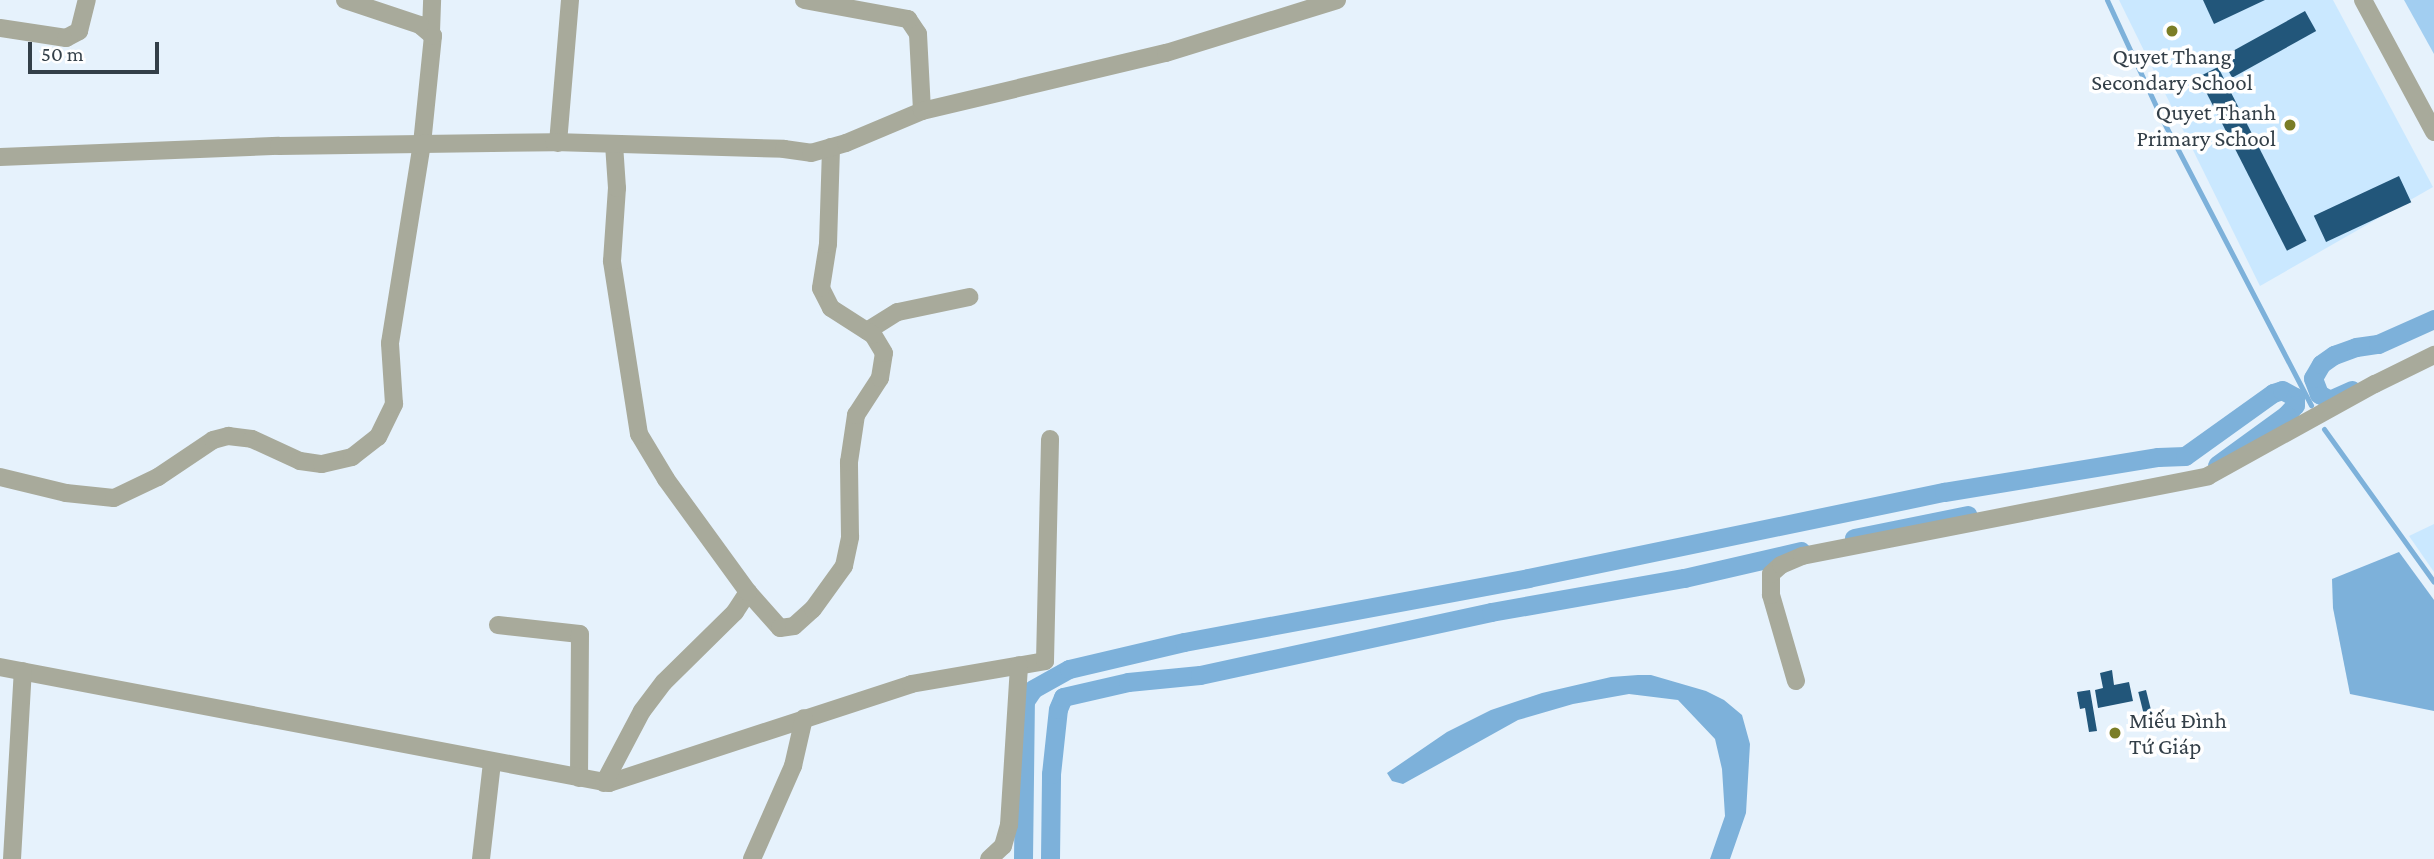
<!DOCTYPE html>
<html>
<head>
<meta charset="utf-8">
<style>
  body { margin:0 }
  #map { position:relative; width:2434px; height:859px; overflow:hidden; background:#e6f2fc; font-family:"Crimson Pro",serif }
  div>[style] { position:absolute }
  .built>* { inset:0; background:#cae8ff }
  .green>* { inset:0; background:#a2cef1 }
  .water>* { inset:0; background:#7db1da }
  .stream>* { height:5px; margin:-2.5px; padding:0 2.5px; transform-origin:2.5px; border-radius:2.5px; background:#7db1da }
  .canal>* { height:19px; margin:-9.5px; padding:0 9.5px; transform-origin:9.5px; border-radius:9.5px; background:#7db1da }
  .building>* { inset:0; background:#22567a; transform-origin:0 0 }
  .minor>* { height:18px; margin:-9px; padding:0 9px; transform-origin:9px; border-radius:9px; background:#a8aa9b }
  .tertiary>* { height:18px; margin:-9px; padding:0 9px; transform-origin:9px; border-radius:9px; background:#a8aa9b }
  .dots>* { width:19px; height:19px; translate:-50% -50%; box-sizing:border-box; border:4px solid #fff; border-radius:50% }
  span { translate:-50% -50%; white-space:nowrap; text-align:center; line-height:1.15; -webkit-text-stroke:7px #fff; paint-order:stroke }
  .poi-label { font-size:23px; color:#333f48 }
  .right { translate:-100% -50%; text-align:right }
  .left { translate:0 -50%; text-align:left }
  .scale { position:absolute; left:28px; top:42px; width:131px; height:32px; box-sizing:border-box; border:4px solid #333f48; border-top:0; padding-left:9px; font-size:21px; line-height:24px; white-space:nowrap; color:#333f48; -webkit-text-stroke:5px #fff; paint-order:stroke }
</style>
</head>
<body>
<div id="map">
  <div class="built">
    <i style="clip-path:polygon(2119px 0,2333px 0,2433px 187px,2260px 286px)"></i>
    <i style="clip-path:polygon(2434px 524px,2434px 572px,2409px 536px)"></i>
  </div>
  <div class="green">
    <i style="clip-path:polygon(2404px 0,2434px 0,2434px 54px)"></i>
  </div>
  <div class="water">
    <i style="clip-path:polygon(2399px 552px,2434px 600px,2434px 711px,2350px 694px,2333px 608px,2332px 579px)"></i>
    <i style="clip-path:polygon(1638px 675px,1651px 675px,1706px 691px,1724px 700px,1742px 715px,1750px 744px,1746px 813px,1730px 859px,1710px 859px,1725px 816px,1722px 769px,1715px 739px,1678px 700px,1629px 694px,1573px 704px,1518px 720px,1403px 784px,1392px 781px,1387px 773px,1447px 732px,1491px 710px,1542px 693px,1611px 677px)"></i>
  </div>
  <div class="stream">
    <i style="left:2107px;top:0;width:129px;rotate:65.2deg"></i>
    <i style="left:2161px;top:117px;width:325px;rotate:62.5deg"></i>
    <i style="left:2324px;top:429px;width:188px;rotate:54.3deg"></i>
  </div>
  <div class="canal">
    <i style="left:2352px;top:390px;width:24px;rotate:156deg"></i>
    <i style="left:2330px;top:400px;width:13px;rotate:-151deg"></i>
    <i style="left:2319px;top:394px;width:17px;rotate:-111deg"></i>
    <i style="left:2313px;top:378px;width:16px;rotate:-60deg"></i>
    <i style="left:2321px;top:364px;width:16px;rotate:-35deg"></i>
    <i style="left:2334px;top:355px;width:23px;rotate:-20deg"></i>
    <i style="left:2356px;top:347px;width:22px;rotate:-8deg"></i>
    <i style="left:2378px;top:344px;width:61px;rotate:-24.1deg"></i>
    <i style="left:1854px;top:538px;width:116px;rotate:-11.4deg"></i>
    <i style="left:1023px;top:859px;width:158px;rotate:-89.3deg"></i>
    <i style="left:1025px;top:701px;width:14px;rotate:-56deg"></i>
    <i style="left:1033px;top:689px;width:41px;rotate:-29.1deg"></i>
    <i style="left:1069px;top:669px;width:118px;rotate:-13.2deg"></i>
    <i style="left:1184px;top:642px;width:350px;rotate:-10.5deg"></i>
    <i style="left:1528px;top:578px;width:425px;rotate:-11.7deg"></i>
    <i style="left:1944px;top:492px;width:217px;rotate:-9.3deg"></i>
    <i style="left:2158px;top:457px;width:27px;rotate:-2deg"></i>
    <i style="left:2185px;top:456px;width:108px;rotate:-35.6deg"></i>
    <i style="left:2273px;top:393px;width:9px;rotate:-18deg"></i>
    <i style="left:2282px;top:390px;width:15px;rotate:28deg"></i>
    <i style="left:2295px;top:397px;width:8px;rotate:90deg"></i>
    <i style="left:2295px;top:405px;width:13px;rotate:132deg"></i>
    <i style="left:2286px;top:415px;width:85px;rotate:144.1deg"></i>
    <i style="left:1050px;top:859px;width:85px;rotate:-89.3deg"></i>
    <i style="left:1051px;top:774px;width:65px;rotate:-83.9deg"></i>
    <i style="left:1058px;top:709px;width:13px;rotate:-67deg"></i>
    <i style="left:1063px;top:697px;width:67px;rotate:-13deg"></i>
    <i style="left:1128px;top:682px;width:72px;rotate:-5.6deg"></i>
    <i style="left:1200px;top:675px;width:298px;rotate:-12.2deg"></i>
    <i style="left:1491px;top:612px;width:196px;rotate:-10deg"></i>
    <i style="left:1684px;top:578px;width:120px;rotate:-13deg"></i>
  </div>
  <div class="building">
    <i style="clip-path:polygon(2203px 0,2265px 0,2214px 24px)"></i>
    <i style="left:2305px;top:11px;width:23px;height:96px;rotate:61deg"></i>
    <i style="left:2218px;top:67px;width:195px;height:22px;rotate:63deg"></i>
    <i style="left:2399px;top:176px;width:29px;height:94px;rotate:65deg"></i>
    <i style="clip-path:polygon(2112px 670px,2114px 685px,2129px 682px,2133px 701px,2098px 708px,2095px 690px,2103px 688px,2100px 673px)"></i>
    <i style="clip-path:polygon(2090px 690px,2097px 731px,2089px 732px,2085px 708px,2080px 709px,2077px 692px)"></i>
    <i style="left:2146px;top:690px;width:30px;height:8px;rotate:76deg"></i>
  </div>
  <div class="minor">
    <i style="left:804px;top:0;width:106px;rotate:10.4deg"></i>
    <i style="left:908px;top:19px;width:18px;rotate:56deg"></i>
    <i style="left:918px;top:34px;width:77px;rotate:87deg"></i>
    <i style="left:0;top:28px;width:67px;rotate:8.6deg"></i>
    <i style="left:66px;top:38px;width:15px;rotate:-28deg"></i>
    <i style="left:79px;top:31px;width:32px;rotate:-76deg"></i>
    <i style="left:431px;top:32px;width:32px;rotate:-88deg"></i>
    <i style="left:558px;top:143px;width:144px;rotate:-85.2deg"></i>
    <i style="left:867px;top:331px;width:36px;rotate:-32deg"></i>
    <i style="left:898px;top:312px;width:73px;rotate:-11.9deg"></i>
    <i style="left:0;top:477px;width:68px;rotate:13.6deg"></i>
    <i style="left:66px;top:493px;width:48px;rotate:5.9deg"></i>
    <i style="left:114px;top:498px;width:49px;rotate:-25.5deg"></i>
    <i style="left:158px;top:477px;width:66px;rotate:-33.9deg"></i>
    <i style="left:213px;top:440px;width:16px;rotate:-15deg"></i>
    <i style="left:228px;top:436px;width:24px;rotate:7deg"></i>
    <i style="left:252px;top:439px;width:53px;rotate:24.6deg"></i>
    <i style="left:300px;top:461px;width:22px;rotate:8deg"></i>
    <i style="left:322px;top:464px;width:31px;rotate:-13deg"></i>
    <i style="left:352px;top:457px;width:33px;rotate:-38deg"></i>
    <i style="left:378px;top:437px;width:37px;rotate:-64deg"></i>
    <i style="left:394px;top:404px;width:61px;rotate:-93.8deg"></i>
    <i style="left:390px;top:343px;width:202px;rotate:-80.9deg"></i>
    <i style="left:422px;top:144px;width:109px;rotate:-84.2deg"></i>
    <i style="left:433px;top:36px;width:17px;rotate:-140deg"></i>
    <i style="left:420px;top:25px;width:79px;rotate:-161.6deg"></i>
    <i style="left:748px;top:592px;width:48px;rotate:48.4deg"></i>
    <i style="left:780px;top:628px;width:14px;rotate:-8deg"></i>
    <i style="left:794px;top:626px;width:25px;rotate:-42deg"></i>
    <i style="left:813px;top:609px;width:53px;rotate:-54.2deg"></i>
    <i style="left:844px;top:566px;width:30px;rotate:-78deg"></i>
    <i style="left:850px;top:537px;width:75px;rotate:-90.8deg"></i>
    <i style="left:849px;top:462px;width:48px;rotate:-81.5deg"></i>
    <i style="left:856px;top:415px;width:44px;rotate:-57deg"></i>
    <i style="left:880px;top:378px;width:25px;rotate:-81deg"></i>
    <i style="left:884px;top:353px;width:21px;rotate:-121deg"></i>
    <i style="left:873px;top:335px;width:50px;rotate:-147.3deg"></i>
    <i style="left:831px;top:308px;width:22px;rotate:-117deg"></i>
    <i style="left:821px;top:288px;width:45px;rotate:-81deg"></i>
    <i style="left:828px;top:244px;width:97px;rotate:-88.2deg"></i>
    <i style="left:498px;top:625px;width:82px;rotate:6.3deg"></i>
    <i style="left:580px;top:634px;width:144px;rotate:90.4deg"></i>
    <i style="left:0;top:667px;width:620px;rotate:10.78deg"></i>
    <i style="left:609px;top:783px;width:318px;rotate:-18.1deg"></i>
    <i style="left:911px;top:684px;width:136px;rotate:-9.7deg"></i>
    <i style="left:1045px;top:661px;width:222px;rotate:-88.7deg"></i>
    <i style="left:1796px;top:681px;width:90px;rotate:-106.2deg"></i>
    <i style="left:1771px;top:595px;width:21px;rotate:-90deg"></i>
    <i style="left:1771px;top:574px;width:13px;rotate:-42deg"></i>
    <i style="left:1781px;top:565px;width:23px;rotate:-23deg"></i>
    <i style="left:1802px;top:556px;width:414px;rotate:-11.1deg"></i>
    <i style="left:2208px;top:476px;width:191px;rotate:-28.9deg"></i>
    <i style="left:2375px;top:384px;width:66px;rotate:-26.2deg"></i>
    <i style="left:604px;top:783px;width:81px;rotate:-62.2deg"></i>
    <i style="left:642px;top:711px;width:36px;rotate:-53deg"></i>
    <i style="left:664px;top:682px;width:100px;rotate:-44.6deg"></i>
    <i style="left:735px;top:612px;width:24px;rotate:-57deg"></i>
    <i style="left:748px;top:592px;width:140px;rotate:-126deg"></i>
    <i style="left:666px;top:479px;width:52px;rotate:-121deg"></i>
    <i style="left:639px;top:434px;width:175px;rotate:-98.9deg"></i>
    <i style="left:612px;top:261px;width:73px;rotate:-86.1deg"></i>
    <i style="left:617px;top:188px;width:44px;rotate:-93.9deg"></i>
    <i style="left:12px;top:859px;width:188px;rotate:-86.7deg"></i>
    <i style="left:481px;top:859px;width:98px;rotate:-83.5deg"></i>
    <i style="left:752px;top:859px;width:102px;rotate:-66.2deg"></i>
    <i style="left:793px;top:766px;width:49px;rotate:-77.1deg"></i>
    <i style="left:989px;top:859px;width:19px;rotate:-43deg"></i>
    <i style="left:1003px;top:846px;width:22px;rotate:-74deg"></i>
    <i style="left:1009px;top:825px;width:160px;rotate:-86.4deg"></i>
  </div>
  <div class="tertiary">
    <i style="left:2363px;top:0;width:150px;rotate:61.7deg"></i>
    <i style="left:0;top:157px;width:279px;rotate:-2.3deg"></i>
    <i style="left:279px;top:146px;width:275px;rotate:-0.8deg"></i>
    <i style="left:554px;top:142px;width:230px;rotate:1.7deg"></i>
    <i style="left:784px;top:149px;width:27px;rotate:8deg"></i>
    <i style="left:811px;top:153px;width:36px;rotate:-16deg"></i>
    <i style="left:846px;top:143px;width:82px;rotate:-22.8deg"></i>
    <i style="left:922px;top:111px;width:251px;rotate:-13.4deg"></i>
    <i style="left:1166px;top:53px;width:179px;rotate:-17.2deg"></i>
  </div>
  <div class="dots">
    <i style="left:2172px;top:31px;background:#7a7d26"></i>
    <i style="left:2290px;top:125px;background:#7a7d26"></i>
    <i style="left:2115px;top:733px;background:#7a7d26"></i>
  </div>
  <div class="poi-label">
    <span style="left:2172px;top:69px">Quyet Thang<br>Secondary School</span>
    <span class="right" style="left:2276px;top:125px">Quyet Thanh<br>Primary School</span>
    <span class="left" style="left:2129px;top:733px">Miếu Đình<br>Tứ Giáp</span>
  </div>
  <div class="scale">50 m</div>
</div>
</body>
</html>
